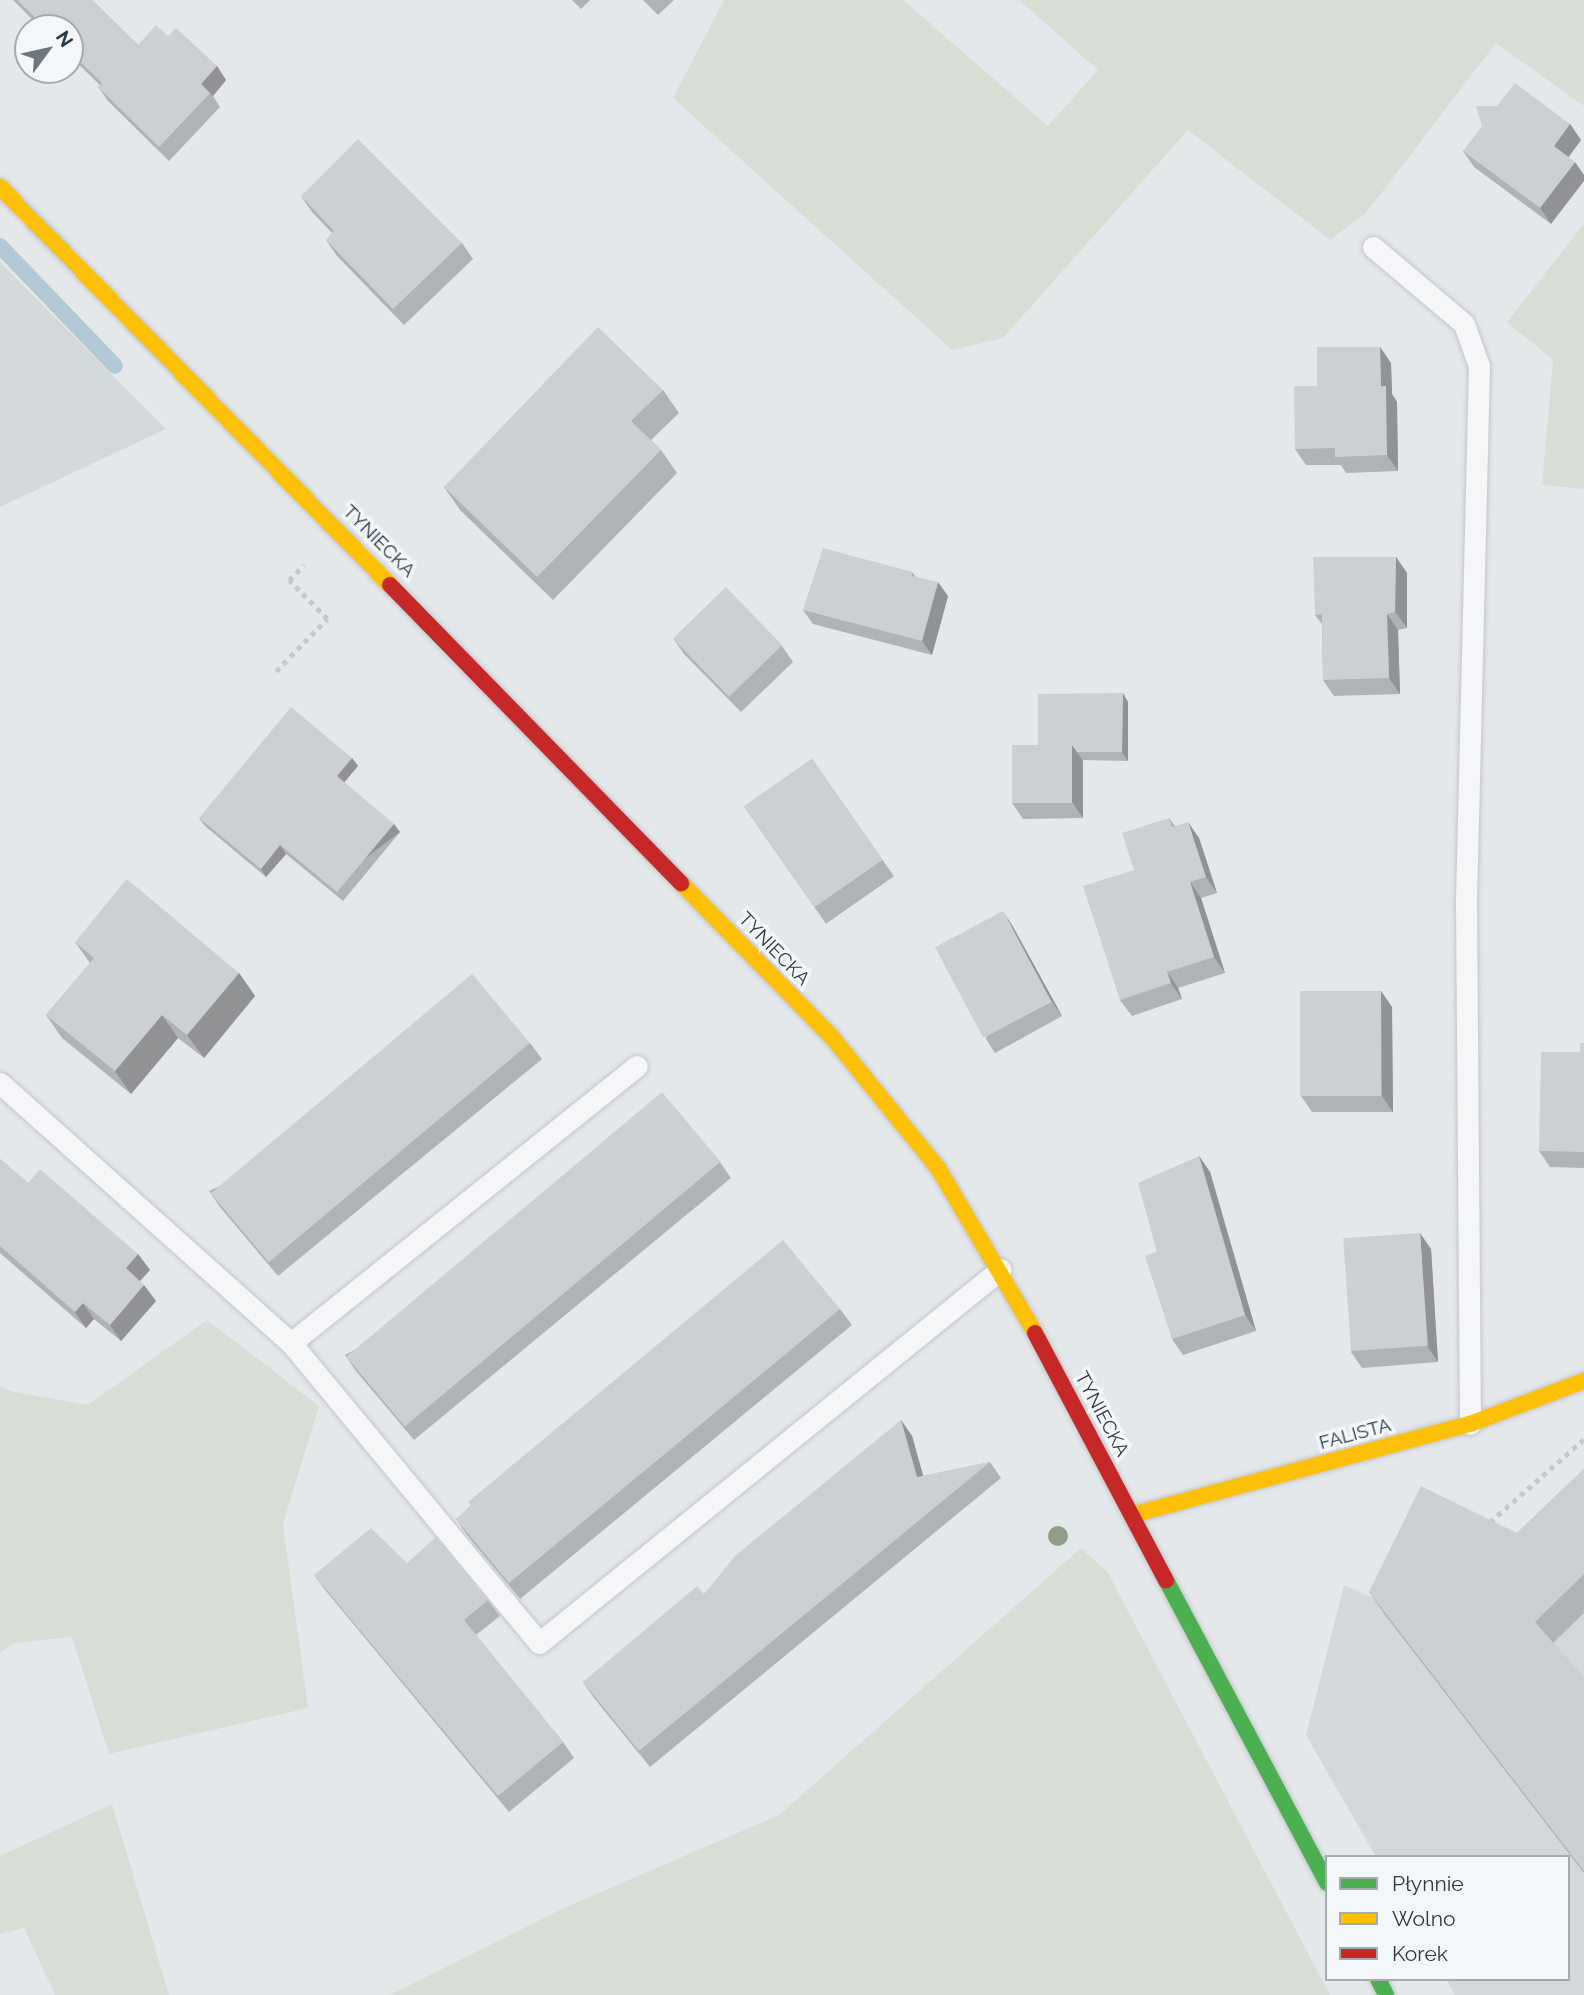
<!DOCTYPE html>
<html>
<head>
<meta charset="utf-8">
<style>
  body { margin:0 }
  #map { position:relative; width:1584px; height:1995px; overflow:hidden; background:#e5e8ea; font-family:Raleway,sans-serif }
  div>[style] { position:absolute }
  .built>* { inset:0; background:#d3d8dd }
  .green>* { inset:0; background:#d7ded5 }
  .stream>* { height:16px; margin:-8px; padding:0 8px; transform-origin:8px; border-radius:8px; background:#b3c9d5 }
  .path>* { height:4.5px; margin-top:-2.25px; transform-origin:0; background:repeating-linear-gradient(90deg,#c4c8ca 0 5px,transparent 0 10px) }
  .roads { filter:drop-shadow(0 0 2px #c3c6c8) drop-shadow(0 0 2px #c3c6c8) }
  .lane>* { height:21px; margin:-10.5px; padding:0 10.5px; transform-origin:10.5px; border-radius:10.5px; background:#f4f6f7 }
  .fast>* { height:16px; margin:-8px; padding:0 8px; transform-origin:8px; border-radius:8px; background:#4caf50 }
  .slow>* { height:16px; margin:-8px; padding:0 8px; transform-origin:8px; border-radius:8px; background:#ffc107 }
  .jam>* { height:16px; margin:-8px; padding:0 8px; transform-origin:8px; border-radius:8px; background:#c62828 }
  .trees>* { width:20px; height:20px; margin:-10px; border-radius:50%; background:#8e9e88 }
  .wall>* { inset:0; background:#b0b3b5; transform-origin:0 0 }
  .shaded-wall>* { inset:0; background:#909294; transform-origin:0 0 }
  .building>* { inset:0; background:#cdd0d3; transform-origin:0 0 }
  span { translate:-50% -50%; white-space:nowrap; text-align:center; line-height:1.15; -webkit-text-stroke:7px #f3f7f9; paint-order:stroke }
  .street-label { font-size:19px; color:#2b3845 }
  .legend { position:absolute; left:1325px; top:1855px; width:245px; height:126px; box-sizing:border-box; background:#f3f7f9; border:2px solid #a3abb1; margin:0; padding:9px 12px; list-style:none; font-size:21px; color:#2b3845 }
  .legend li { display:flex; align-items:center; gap:14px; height:35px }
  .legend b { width:35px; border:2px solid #a3abb1 }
  .north { position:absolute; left:14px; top:14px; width:70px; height:70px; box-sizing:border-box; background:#f3f7f9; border:2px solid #a3abb1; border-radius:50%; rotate:57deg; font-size:19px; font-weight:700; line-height:28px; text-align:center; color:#2b3845 }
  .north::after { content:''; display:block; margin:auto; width:24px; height:32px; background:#6c767f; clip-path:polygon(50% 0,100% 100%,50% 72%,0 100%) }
</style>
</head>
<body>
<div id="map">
  <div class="built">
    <i style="clip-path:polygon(0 262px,166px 429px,0 507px)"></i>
    <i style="clip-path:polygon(1584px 1507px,1584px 1995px,1455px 1995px,1446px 1979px,1568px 1979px,1568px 1857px,1376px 1857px,1306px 1735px,1344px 1585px,1390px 1605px,1508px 1580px)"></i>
  </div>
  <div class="green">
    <i style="clip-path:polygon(724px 0,903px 0,1048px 126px,1098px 70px,1019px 0,1584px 0,1584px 106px,1496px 43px,1366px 213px,1330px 240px,1188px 130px,1003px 338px,952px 350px,673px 98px)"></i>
    <i style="clip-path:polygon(1584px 224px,1584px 489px,1542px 485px,1553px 360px,1507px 322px)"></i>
    <i style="clip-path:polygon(207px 1320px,319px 1406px,283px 1524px,308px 1708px,109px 1754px,72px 1637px,14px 1643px,0 1653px,0 1385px,10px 1391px,88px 1405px)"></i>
    <i style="clip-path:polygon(1081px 1548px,1108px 1573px,1330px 1995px,390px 1995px,566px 1907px,779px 1815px)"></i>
    <i style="clip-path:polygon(112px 1804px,169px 1995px,55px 1995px,24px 1928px,0 1934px,0 1856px)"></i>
  </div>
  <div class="stream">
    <i style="left:0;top:246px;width:166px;rotate:46.2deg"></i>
  </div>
  <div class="path">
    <i style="left:276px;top:671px;width:73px;rotate:-45.6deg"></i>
    <i style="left:327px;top:619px;width:54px;rotate:-134.3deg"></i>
    <i style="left:289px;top:580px;width:21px;rotate:-45deg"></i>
    <i style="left:1490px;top:1522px;width:125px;rotate:-41.4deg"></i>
  </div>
  <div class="roads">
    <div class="lane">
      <i style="left:1373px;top:247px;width:119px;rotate:40.2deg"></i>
      <i style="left:1464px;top:324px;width:45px;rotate:70.3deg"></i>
      <i style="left:1479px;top:366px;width:535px;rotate:91.39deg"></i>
      <i style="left:1466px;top:901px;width:523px;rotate:89.56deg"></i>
      <i style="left:0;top:1083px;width:390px;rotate:41.8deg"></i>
      <i style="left:291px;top:1343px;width:389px;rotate:50.4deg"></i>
      <i style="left:539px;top:1643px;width:594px;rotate:-38.99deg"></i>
      <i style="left:291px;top:1343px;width:443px;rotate:-38.7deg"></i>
    </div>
    <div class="fast">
      <i style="left:1166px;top:1580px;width:343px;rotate:62deg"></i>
      <i style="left:1378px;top:1979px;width:18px;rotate:63deg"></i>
    </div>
    <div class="slow">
      <i style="left:0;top:187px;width:557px;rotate:45.58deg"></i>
      <i style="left:681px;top:883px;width:214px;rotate:45.6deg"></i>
      <i style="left:831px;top:1036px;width:170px;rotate:51deg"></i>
      <i style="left:938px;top:1168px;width:191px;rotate:59.5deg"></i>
      <i style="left:1132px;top:1515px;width:350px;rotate:-15.1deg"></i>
      <i style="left:1470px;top:1424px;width:122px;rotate:-20.7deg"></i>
    </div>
    <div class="jam">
      <i style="left:390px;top:585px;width:417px;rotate:45.7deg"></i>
      <i style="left:1035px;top:1333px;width:280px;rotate:62.1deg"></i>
    </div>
  </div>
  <div class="trees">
    <i style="left:1058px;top:1536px"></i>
  </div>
  <div class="wall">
    <i style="clip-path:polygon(13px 0,92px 0,138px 45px,168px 36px,217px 66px,226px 80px,213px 96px,220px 107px,169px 161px,108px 101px,98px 87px,100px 85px,70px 56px,70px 28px,41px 28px)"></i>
    <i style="clip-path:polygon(572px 0,590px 0,581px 9px)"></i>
    <i style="clip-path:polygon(643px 0,674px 0,658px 15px)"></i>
    <i style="clip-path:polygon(1570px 124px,1581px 140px,1568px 157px,1551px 224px,1474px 167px,1463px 151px)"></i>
    <i style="clip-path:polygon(301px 196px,462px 243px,473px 259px,404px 325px,337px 256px,326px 240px,332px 233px,312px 212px)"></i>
    <i style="clip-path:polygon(1380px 347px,1391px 363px,1392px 394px,1397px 402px,1398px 471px,1346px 473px,1341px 465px,1306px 465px,1295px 449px,1317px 386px)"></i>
    <i style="clip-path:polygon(663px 390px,679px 413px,651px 440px,661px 450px,677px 473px,553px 600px,460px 510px,444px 487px)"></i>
    <i style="clip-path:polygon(1396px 557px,1407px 573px,1407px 628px,1398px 630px,1400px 694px,1334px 696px,1323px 680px,1322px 624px,1315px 615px)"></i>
    <i style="clip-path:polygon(912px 572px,916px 577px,948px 596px,932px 655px,813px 624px,803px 610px)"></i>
    <i style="clip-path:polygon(673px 638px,782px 646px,793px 662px,741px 712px,684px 654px)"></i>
    <i style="clip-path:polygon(1123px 693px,1128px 702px,1128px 761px,1083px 760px,1083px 818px,1023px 819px,1012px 803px,1038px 745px)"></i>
    <i style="clip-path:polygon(352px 758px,358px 766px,344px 782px,400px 832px,343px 901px,286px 854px,266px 877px,205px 826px,199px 818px)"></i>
    <i style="left:812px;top:759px;width:143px;height:83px;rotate:55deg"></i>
    <i style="clip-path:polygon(1169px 818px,1175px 826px,1199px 838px,1217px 893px,1201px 898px,1225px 973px,1178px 988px,1182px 999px,1132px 1016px,1120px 1000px,1134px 870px)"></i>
    <i style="clip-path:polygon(1012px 925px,1062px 1016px,995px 1053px,986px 1039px)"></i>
    <i style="clip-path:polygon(75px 942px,239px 973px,255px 996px,204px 1058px,178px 1038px,131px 1094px,62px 1038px,46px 1015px,90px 963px)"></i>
    <i style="clip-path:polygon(1381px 991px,1392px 1007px,1393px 1112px,1312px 1112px,1301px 1096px)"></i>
    <i style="clip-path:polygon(530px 1043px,542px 1059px,278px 1276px,220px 1207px,209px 1191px)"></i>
    <i style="clip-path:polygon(1584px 1043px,1584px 1168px,1550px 1167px,1539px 1151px)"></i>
    <i style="clip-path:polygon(1199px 1156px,1210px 1172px,1256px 1331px,1183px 1355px,1172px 1339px,1157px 1252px)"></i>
    <i style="clip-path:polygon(0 1159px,28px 1183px,138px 1254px,150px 1270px,140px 1281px,156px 1301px,121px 1341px,94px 1319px,86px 1328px,0 1253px)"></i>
    <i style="clip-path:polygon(720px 1162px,731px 1178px,414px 1440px,356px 1371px,345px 1355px)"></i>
    <i style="clip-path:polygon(1431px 1249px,1438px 1362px,1362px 1368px,1351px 1352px)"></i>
    <i style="clip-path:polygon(840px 1309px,852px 1325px,520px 1599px,467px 1535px,456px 1519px)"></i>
    <i style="clip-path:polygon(901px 1420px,912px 1436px,923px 1476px,990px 1462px,1001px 1478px,650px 1767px,594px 1698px,583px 1682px,704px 1594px)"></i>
    <i style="clip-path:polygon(1584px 1469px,1584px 1613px,1553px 1643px,1584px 1678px,1584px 1873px,1385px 1615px,1369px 1592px,1517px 1533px)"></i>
    <i style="clip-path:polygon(407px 1563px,488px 1600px,500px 1616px,476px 1635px,563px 1742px,574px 1758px,509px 1812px,326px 1591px,314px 1575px)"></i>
  </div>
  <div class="shaded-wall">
    <i style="clip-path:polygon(217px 66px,226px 80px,213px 96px,201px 84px)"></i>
    <i style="clip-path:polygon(1570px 124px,1581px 140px,1565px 162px,1554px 146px)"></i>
    <i style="clip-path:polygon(1575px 162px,1584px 175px,1584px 181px,1551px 224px,1540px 208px)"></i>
    <i style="clip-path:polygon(1380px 347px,1391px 363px,1392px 394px,1397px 402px,1398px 471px,1387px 455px,1381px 386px)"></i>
    <i style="clip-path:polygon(1396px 557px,1407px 573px,1407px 628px,1395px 612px)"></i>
    <i style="clip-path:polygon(938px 582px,948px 596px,932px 655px,922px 641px)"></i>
    <i style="clip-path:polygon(1387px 614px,1398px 630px,1400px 694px,1389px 678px)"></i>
    <i style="clip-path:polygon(1123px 693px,1128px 702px,1128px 761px,1122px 752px)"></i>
    <i style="clip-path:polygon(1072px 745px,1083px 761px,1083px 818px,1072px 802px)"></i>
    <i style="clip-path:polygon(352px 758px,358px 766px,343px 784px,337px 776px)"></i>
    <i style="clip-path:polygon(1188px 822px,1199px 838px,1217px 893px,1206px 877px)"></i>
    <i style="left:394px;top:824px;width:10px;height:89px;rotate:53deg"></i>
    <i style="clip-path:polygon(280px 845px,286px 854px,266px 877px,261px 869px)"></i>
    <i style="clip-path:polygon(1190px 882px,1201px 898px,1225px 973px,1214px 957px)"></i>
    <i style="clip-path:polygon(1003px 911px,1012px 925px,1062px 1016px,1052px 1002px)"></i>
    <i style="clip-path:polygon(1167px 972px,1178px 988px,1182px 999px,1171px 983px)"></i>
    <i style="clip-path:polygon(239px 973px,255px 996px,204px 1058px,187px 1035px)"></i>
    <i style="clip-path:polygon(1381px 991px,1392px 1007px,1393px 1112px,1382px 1096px)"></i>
    <i style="clip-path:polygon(162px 1015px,178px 1038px,131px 1094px,115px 1071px)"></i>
    <i style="clip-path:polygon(1199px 1156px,1210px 1172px,1256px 1331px,1245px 1315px)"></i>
    <i style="clip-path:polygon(1420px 1233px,1431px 1249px,1438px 1362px,1427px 1346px)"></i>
    <i style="clip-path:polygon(138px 1254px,150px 1270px,137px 1284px,126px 1268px)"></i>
    <i style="clip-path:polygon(144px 1285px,156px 1301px,121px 1341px,110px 1325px)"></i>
    <i style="clip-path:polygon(83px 1303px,94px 1319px,86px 1328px,75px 1312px)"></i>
    <i style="clip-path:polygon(901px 1420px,912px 1436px,928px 1493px,917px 1477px)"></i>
  </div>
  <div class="building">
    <i style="clip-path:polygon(17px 0,92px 0,138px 45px,156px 25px,168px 36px,176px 28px,217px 66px,201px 84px,210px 93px,159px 147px,98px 87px,102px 83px,70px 52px,70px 28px,46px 28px)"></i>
    <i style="clip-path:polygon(1515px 83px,1570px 124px,1554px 146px,1575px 162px,1540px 208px,1463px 151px,1482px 126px,1476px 106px,1497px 106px)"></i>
    <i style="clip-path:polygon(358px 139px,462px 243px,393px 309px,326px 240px,334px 231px,301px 196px)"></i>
    <i style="clip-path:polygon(598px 327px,663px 390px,631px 421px,661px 450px,537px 577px,444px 487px)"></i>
    <i style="clip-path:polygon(1317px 347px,1380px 347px,1381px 386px,1386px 386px,1387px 455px,1335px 457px,1335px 448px,1295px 449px,1294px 386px,1317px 386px)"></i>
    <i style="clip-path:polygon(823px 548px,912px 572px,912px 576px,938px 582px,922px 641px,803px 610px)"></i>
    <i style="clip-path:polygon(1313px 557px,1396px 557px,1395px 612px,1387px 614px,1389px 678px,1323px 680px,1322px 614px,1315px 615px)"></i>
    <i style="left:726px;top:587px;width:81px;height:74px;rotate:46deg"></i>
    <i style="clip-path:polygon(1123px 693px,1122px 752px,1077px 752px,1072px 745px,1038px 745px,1038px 694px)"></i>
    <i style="clip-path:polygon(291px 707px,352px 758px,337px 776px,394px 824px,337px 892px,280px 845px,261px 869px,199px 818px)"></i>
    <i style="left:1012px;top:745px;width:60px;height:58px"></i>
    <i style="left:812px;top:759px;width:123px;height:83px;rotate:55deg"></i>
    <i style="clip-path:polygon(1169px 818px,1172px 827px,1188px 822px,1206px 877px,1190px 882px,1214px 957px,1167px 972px,1171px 983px,1120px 1000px,1083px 886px,1134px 870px,1122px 833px)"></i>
    <i style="clip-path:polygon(127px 879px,239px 973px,187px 1035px,162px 1015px,115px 1071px,46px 1015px,94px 958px,75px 942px)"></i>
    <i style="left:1003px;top:911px;width:103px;height:77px;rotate:62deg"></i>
    <i style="left:472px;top:974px;width:90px;height:341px;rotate:50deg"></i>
    <i style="left:1300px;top:991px;width:81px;height:105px"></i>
    <i style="clip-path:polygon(1580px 1043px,1584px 1043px,1584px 1152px,1539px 1151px,1541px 1052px,1580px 1052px)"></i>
    <i style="left:662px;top:1092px;width:91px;height:412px;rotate:50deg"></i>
    <i style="clip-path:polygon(1199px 1156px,1245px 1315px,1172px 1339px,1145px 1256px,1157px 1252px,1138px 1183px)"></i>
    <i style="clip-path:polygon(0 1159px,28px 1183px,40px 1169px,138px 1254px,126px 1268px,144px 1285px,110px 1325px,83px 1303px,75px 1312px,0 1246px)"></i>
    <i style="left:1420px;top:1233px;width:113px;height:77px;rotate:86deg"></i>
    <i style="clip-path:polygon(783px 1240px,840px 1309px,509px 1583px,456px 1519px,471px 1505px,468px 1502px)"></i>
    <i style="clip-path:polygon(901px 1420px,917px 1477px,990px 1462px,639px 1751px,583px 1682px,697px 1586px,704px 1594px,735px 1556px)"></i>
    <i style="clip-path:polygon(1584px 1469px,1584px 1574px,1535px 1622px,1584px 1678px,1584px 1871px,1369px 1592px,1421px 1486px,1517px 1533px)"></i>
    <i style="clip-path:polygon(371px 1528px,407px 1563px,436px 1537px,488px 1600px,464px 1620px,563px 1742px,498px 1796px,314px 1575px)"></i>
  </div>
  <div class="street-label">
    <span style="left:379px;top:541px;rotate:45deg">TYNIECKA</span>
    <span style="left:774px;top:949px;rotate:46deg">TYNIECKA</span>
    <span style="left:1102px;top:1414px;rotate:62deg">TYNIECKA</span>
    <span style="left:1355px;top:1434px;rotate:-15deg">FALISTA</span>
  </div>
  <ul class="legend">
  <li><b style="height:9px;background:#4caf50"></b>Płynnie</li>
  <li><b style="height:9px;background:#ffc107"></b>Wolno</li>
  <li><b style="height:9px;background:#c62828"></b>Korek</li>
  </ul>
  <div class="north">N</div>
</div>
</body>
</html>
